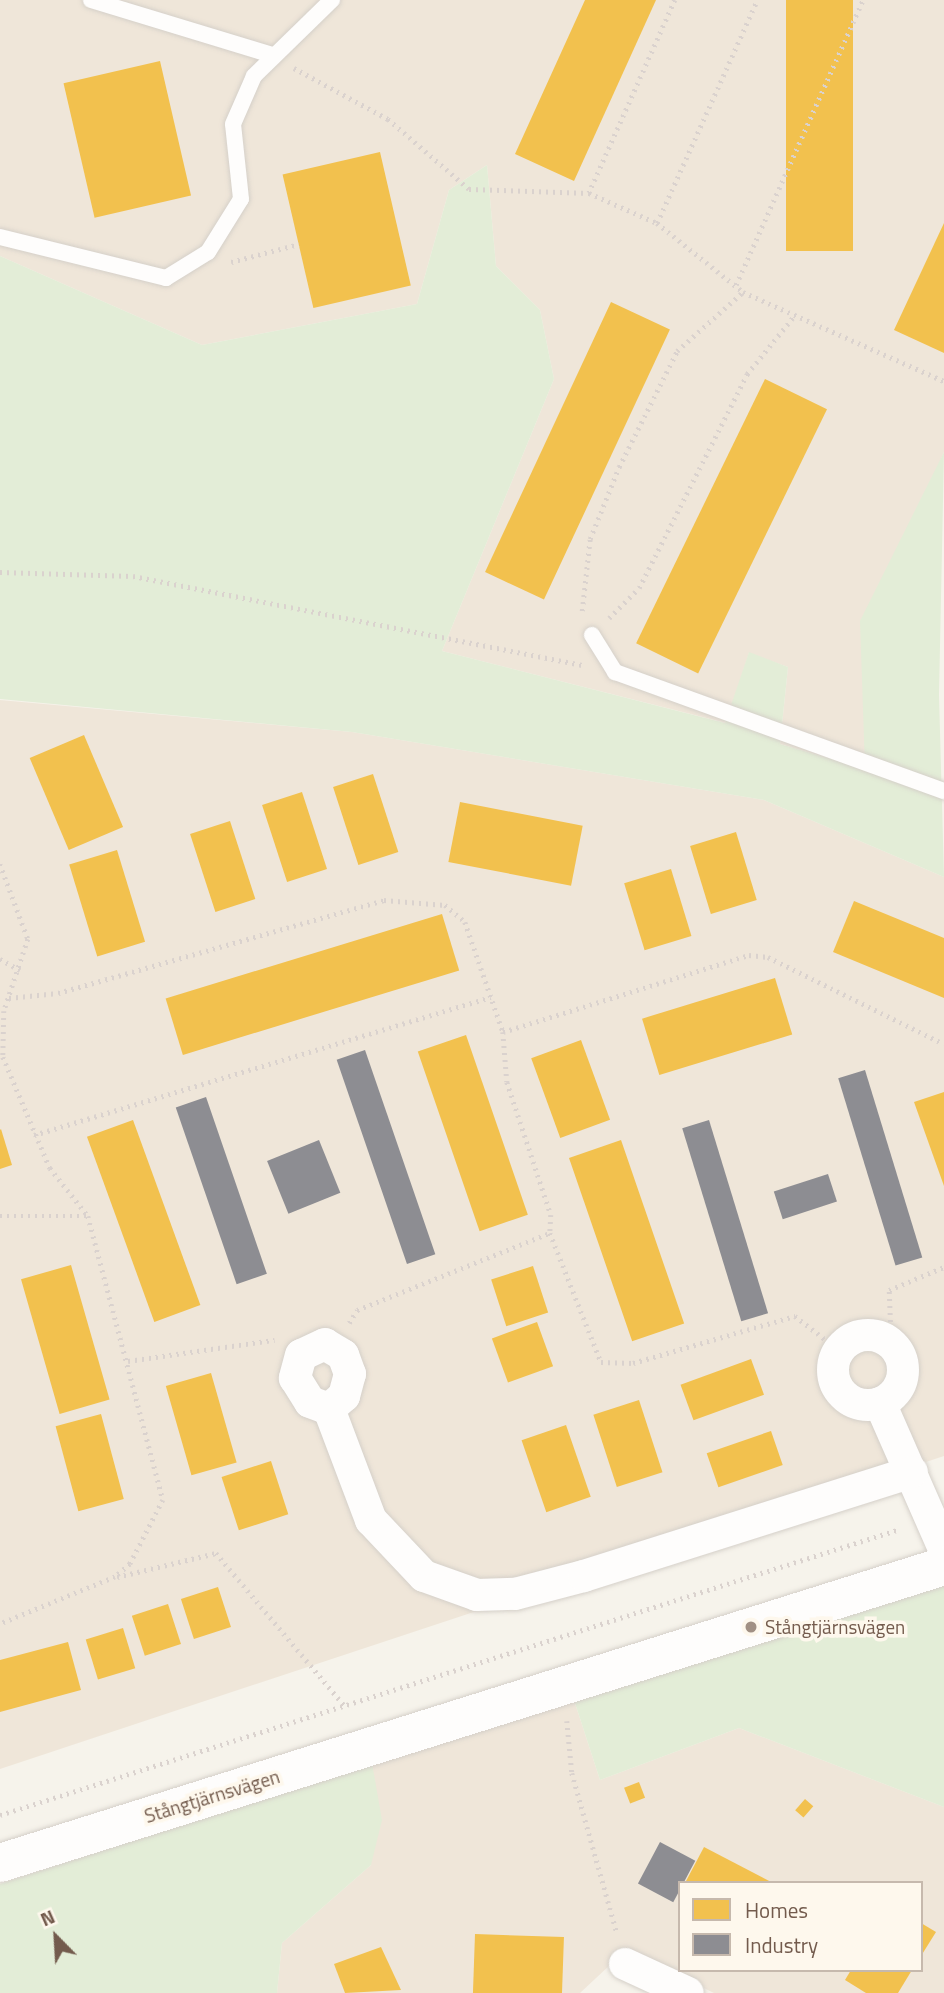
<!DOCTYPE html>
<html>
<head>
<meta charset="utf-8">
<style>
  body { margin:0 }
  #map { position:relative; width:944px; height:1993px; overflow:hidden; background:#f6f3eb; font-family:"Titillium Web",sans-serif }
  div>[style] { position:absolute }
  .residential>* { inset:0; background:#efe6d9 }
  .green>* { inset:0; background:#e3edd7 }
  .homes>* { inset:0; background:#f2c14e; transform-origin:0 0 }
  .industry>* { inset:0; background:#8d8d92; transform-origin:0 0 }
  .path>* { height:4.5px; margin-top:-2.25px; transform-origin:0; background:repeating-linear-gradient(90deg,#dad2ce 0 2px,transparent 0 7px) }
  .roads { filter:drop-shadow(0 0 2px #d5d0c9) drop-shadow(0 0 2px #d5d0c9) }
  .lane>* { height:16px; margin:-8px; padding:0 8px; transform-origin:8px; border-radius:8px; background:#fefdfc }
  .street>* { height:32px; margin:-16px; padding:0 16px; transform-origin:16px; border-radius:16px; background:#fefdfc }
  .street>.ring { margin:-16px; padding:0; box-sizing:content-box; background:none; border:32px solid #fefdfc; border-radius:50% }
  .secondary>* { height:38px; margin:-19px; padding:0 19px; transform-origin:19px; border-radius:19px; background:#fefdfc }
  .dots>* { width:19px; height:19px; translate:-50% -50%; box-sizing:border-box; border:4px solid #fef8ed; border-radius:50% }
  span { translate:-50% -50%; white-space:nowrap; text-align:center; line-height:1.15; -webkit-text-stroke:7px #fef8ed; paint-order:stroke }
  .poi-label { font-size:19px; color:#735b4d }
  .left { translate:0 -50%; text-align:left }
  .street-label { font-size:19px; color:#735b4d }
  .legend { position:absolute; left:678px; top:1881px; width:245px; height:91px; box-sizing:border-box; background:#fef8ed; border:2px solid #c6b9ad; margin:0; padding:9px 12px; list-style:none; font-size:21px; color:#735b4d }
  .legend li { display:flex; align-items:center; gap:14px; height:35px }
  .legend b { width:35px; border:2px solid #c6b9ad }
  .north { position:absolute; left:21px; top:1902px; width:70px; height:70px; -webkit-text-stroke:5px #fef8ed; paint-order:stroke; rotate:336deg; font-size:19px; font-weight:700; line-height:28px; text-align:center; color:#735b4d }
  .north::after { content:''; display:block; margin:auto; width:24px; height:32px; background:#735b4d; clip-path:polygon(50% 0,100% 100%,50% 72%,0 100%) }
</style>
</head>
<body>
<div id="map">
  <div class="residential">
    <i style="clip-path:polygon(0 0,944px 0,944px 452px,921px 505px,865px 769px,780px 744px,788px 667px,749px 653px,726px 723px,442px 651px,554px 379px,540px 310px,496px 266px,487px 165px,449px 190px,417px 304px,202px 345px,0 256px)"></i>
    <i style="clip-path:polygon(0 700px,352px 732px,764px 800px,944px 877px,944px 1456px,0 1769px)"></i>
    <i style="clip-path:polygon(evenodd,573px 1697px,600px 1780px,739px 1728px,944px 1807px,944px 1993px,714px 1993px,626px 1950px,580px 1993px,277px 1993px,282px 1943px,371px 1865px,372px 1763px,573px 1697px,680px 1883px,921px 1883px,921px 1970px,680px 1970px,680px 1883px)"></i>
  </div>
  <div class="green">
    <i style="clip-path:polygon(487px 165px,496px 266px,540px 310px,554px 379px,442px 651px,725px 723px,749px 652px,788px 667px,780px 744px,865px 769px,860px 621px,944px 452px,939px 695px,944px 877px,764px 800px,352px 732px,0 699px,0 256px,202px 345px,417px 304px,449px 190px)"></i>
    <i style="clip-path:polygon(944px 1583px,944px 1807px,739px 1728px,600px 1780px,573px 1697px)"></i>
    <i style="clip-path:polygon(372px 1763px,382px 1820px,371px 1865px,282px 1943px,277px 1993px,0 1993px,0 1884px)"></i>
  </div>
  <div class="homes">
    <i style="clip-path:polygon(585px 0,656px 0,574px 181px,515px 154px)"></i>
    <i style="left:786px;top:0;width:67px;height:251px"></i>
    <i style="left:160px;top:61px;width:138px;height:99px;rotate:77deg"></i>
    <i style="left:380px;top:152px;width:137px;height:100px;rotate:77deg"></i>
    <i style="clip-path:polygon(944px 223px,944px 353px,894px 330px)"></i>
    <i style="left:611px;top:302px;width:65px;height:298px;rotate:25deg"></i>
    <i style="left:765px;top:379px;width:69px;height:294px;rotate:26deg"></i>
    <i style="left:84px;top:735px;width:100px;height:59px;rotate:67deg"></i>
    <i style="left:373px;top:774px;width:82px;height:42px;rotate:72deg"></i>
    <i style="left:302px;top:792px;width:81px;height:42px;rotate:72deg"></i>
    <i style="left:460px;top:802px;width:125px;height:61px;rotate:11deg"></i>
    <i style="left:230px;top:821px;width:82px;height:42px;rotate:72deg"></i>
    <i style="left:736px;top:832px;width:71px;height:48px;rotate:73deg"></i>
    <i style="left:117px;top:850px;width:96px;height:50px;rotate:73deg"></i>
    <i style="left:671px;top:869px;width:70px;height:49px;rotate:73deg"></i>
    <i style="clip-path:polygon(854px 901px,944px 938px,944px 998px,833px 952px)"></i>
    <i style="left:442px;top:914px;width:59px;height:289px;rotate:73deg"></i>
    <i style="left:775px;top:978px;width:59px;height:139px;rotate:73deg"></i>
    <i style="left:466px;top:1035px;width:190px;height:51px;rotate:71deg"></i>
    <i style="left:581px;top:1040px;width:85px;height:53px;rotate:70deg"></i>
    <i style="clip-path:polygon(944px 1092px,944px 1186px,914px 1102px)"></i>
    <i style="left:133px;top:1120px;width:197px;height:49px;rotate:70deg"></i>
    <i style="clip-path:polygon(1px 1129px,12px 1165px,0 1169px,0 1130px)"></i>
    <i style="left:621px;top:1140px;width:194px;height:55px;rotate:71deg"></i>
    <i style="left:71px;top:1265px;width:140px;height:52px;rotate:74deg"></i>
    <i style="left:533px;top:1266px;width:49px;height:44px;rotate:72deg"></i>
    <i style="left:537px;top:1322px;width:47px;height:48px;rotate:70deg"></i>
    <i style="left:751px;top:1359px;width:38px;height:75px;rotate:70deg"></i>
    <i style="left:211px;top:1373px;width:93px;height:47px;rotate:74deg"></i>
    <i style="left:639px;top:1400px;width:76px;height:48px;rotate:72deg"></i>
    <i style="left:101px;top:1414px;width:88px;height:47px;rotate:75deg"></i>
    <i style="left:566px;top:1425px;width:76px;height:47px;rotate:71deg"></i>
    <i style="left:771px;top:1431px;width:36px;height:68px;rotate:71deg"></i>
    <i style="left:271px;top:1461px;width:56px;height:52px;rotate:72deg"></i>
    <i style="left:218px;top:1587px;width:42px;height:39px;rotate:72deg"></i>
    <i style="left:168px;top:1604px;width:42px;height:38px;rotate:72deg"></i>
    <i style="left:123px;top:1628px;width:42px;height:39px;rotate:73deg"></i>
    <i style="clip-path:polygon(68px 1642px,81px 1690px,0 1712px,0 1660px)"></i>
    <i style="left:639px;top:1782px;width:17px;height:16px;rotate:69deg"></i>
    <i style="left:805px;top:1799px;width:11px;height:15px;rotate:41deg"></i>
    <i style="clip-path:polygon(704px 1847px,773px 1883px,685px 1883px)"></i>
    <i style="clip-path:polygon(921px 1923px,936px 1932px,921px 1956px)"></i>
    <i style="left:475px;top:1934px;width:89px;height:59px;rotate:2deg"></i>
    <i style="clip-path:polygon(381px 1947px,401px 1990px,345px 1993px,334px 1964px)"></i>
    <i style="clip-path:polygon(851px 1970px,912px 1970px,898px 1993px,866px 1993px,845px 1980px)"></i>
  </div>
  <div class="industry">
    <i style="left:365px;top:1050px;width:216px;height:30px;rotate:71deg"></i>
    <i style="left:865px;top:1070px;width:196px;height:28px;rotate:73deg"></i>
    <i style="left:206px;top:1097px;width:187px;height:32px;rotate:71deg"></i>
    <i style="left:709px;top:1120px;width:202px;height:28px;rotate:73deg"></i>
    <i style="left:319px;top:1140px;width:57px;height:56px;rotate:68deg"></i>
    <i style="left:828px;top:1174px;width:29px;height:57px;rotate:72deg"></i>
    <i style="left:660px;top:1842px;width:40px;height:47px;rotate:28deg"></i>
  </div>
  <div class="path">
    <i style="left:675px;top:0;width:211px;rotate:114deg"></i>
    <i style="left:589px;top:193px;width:74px;rotate:23.8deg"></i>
    <i style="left:657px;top:223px;width:244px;rotate:-65.8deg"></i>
    <i style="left:294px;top:68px;width:107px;rotate:28.5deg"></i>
    <i style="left:388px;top:119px;width:107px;rotate:40.8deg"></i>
    <i style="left:469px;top:189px;width:120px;rotate:1.9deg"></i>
    <i style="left:657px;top:223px;width:110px;rotate:38.7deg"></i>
    <i style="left:743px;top:292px;width:220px;rotate:23.9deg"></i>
    <i style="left:231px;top:262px;width:70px;rotate:-14.8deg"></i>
    <i style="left:736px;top:285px;width:312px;rotate:-66deg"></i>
    <i style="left:0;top:572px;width:133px;rotate:1.7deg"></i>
    <i style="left:133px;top:576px;width:458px;rotate:11.2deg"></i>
    <i style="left:582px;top:611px;width:72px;rotate:-83.7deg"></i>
    <i style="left:590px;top:539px;width:78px;rotate:-68.1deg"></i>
    <i style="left:619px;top:467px;width:130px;rotate:-63.4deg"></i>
    <i style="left:677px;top:351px;width:89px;rotate:-41.8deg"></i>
    <i style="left:609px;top:618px;width:42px;rotate:-45deg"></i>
    <i style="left:639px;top:588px;width:240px;rotate:-63.2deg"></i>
    <i style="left:747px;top:374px;width:76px;rotate:-50.9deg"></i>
    <i style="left:0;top:864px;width:80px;rotate:69.5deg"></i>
    <i style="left:28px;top:939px;width:76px;rotate:108.4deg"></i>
    <i style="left:4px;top:1011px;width:46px;rotate:91.2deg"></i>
    <i style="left:3px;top:1057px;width:121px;rotate:67.1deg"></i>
    <i style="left:50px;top:1168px;width:61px;rotate:51.6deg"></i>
    <i style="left:88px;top:1216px;width:294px;rotate:75.2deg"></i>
    <i style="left:163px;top:1500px;width:72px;rotate:117.3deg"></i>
    <i style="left:130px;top:1564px;width:20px;rotate:139deg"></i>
    <i style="left:115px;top:1577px;width:124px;rotate:157.8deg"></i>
    <i style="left:0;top:959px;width:23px;rotate:29deg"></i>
    <i style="left:9px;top:998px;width:49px;rotate:-5.8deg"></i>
    <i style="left:58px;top:993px;width:339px;rotate:-15.9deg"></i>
    <i style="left:384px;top:900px;width:61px;rotate:4.7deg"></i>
    <i style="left:445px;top:905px;width:26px;rotate:40deg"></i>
    <i style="left:465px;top:922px;width:116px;rotate:70.9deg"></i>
    <i style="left:503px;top:1032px;width:50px;rotate:85.4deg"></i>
    <i style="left:507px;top:1082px;width:140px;rotate:71.7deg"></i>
    <i style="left:551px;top:1215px;width:18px;rotate:93deg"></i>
    <i style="left:550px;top:1233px;width:139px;rotate:68.4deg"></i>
    <i style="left:601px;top:1362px;width:32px;rotate:2deg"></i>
    <i style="left:633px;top:1363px;width:169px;rotate:-16.2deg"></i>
    <i style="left:795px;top:1316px;width:56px;rotate:37.7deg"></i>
    <i style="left:503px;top:1032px;width:258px;rotate:-17.4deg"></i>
    <i style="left:749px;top:955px;width:19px;rotate:6deg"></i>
    <i style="left:768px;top:957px;width:196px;rotate:26.3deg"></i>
    <i style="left:34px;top:1135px;width:477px;rotate:-16.8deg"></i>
    <i style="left:0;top:1216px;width:88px"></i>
    <i style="left:349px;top:1323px;width:15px;rotate:-58deg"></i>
    <i style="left:357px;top:1310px;width:208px;rotate:-21.8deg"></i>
    <i style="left:891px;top:1343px;width:53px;rotate:-92.2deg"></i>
    <i style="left:889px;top:1290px;width:60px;rotate:-22.7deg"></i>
    <i style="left:128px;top:1361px;width:148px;rotate:-8.2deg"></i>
    <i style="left:117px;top:1577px;width:102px;rotate:-13.6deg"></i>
    <i style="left:216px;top:1553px;width:199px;rotate:49.9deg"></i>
    <i style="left:567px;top:1721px;width:52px;rotate:84.5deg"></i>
    <i style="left:572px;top:1773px;width:166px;rotate:74.3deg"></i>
    <i style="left:0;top:1815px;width:944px;rotate:-17.63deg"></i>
  </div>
  <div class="roads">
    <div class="lane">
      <i style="left:91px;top:0;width:189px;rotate:16.9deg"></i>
      <i style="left:0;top:237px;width:171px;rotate:13.9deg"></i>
      <i style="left:166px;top:278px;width:49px;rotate:-31.8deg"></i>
      <i style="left:208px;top:252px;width:62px;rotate:-58.1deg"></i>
      <i style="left:241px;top:199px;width:75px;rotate:-96.1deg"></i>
      <i style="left:233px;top:124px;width:52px;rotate:-66.4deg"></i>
      <i style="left:254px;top:76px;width:109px;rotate:-44.3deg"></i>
      <i style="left:592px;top:635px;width:44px;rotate:58.1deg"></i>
      <i style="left:615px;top:672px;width:350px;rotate:19.9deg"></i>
    </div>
    <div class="street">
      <i class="ring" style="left:833px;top:1335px;width:38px;height:38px"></i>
      <i style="left:880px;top:1403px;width:159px;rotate:66.3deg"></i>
      <i style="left:329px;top:1409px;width:20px;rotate:-41deg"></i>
      <i style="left:344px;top:1396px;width:23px;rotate:-75deg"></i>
      <i style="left:350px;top:1374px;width:20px;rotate:-110deg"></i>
      <i style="left:343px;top:1355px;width:21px;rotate:-149deg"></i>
      <i style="left:325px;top:1344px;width:26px;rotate:155deg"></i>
      <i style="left:301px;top:1355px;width:24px;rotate:105deg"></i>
      <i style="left:295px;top:1378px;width:28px;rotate:58deg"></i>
      <i style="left:310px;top:1402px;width:20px;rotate:20deg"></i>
      <i style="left:329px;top:1409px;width:119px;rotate:69.3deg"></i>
      <i style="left:371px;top:1520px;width:77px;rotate:46.6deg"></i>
      <i style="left:424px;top:1576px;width:56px;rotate:19.7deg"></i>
      <i style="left:477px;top:1595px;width:38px;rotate:-2deg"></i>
      <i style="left:515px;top:1594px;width:71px;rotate:-14.6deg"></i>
      <i style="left:584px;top:1576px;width:344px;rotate:-17.6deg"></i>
      <i style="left:625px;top:1964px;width:69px;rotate:24.7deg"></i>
    </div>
    <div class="secondary">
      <i style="left:0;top:1863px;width:990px;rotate:-17.46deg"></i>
    </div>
  </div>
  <div class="dots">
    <i style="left:751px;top:1627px;background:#a19084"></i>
  </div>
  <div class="poi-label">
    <span class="left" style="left:765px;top:1627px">Stångtjärnsvägen</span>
  </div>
  <div class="street-label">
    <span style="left:212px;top:1796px;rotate:-17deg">Stångtjärnsvägen</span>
  </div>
  <ul class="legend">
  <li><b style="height:19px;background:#f2c14e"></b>Homes</li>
  <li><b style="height:19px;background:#8d8d92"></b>Industry</li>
  </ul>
  <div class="north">N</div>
</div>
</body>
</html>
